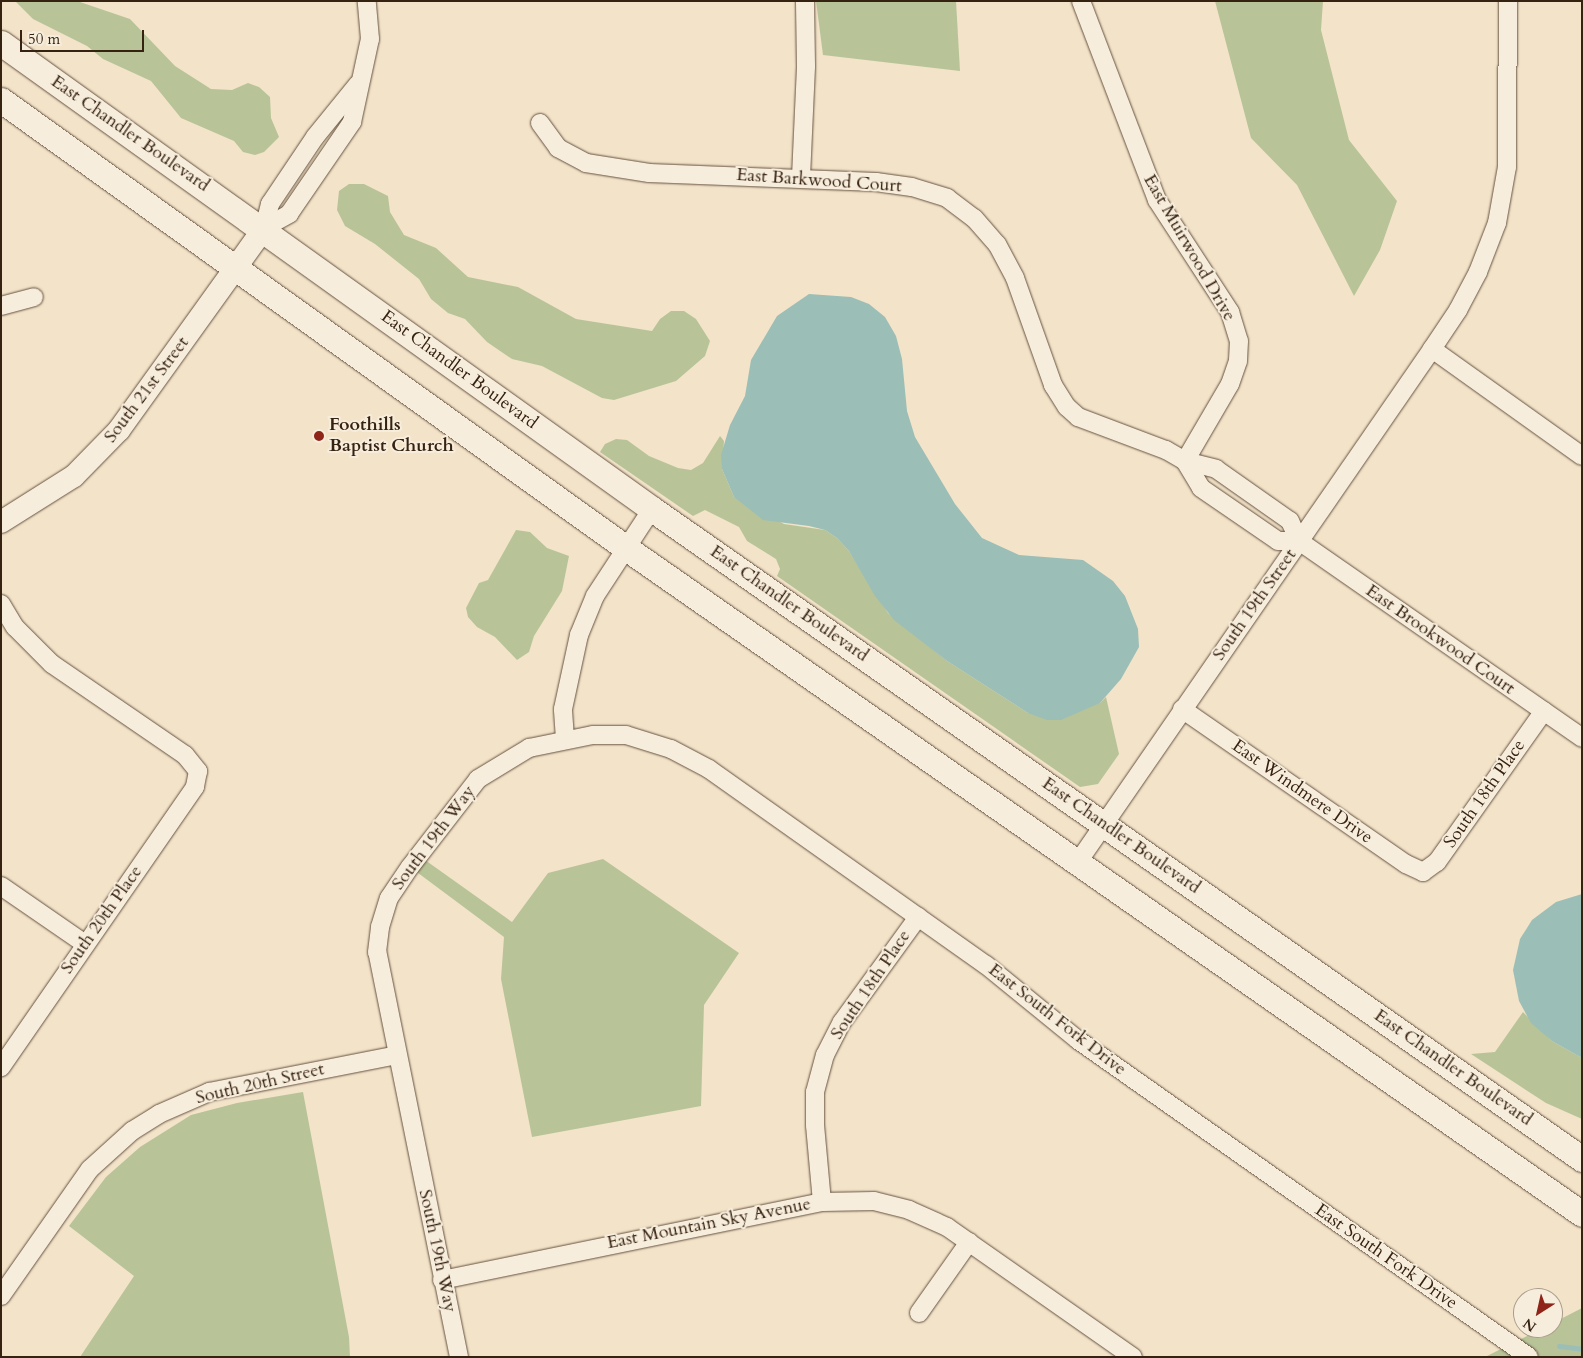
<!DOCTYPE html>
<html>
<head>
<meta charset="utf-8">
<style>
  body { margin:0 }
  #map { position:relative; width:1583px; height:1358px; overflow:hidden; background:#f3e3c9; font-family:Cardo,serif }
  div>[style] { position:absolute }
  .green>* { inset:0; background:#b8c498 }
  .water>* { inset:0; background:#9bbeb7 }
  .stream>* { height:5px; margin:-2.5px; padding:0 2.5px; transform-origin:2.5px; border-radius:2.5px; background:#9bbeb7 }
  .roads { filter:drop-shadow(0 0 1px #65523f) drop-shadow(0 0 1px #65523f) }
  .minor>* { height:18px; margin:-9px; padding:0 9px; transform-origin:9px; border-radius:9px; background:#f7eddc }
  .tertiary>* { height:22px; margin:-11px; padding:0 11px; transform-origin:11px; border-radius:11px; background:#f7eddc }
  .secondary>* { height:25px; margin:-12.5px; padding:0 12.5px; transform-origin:12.5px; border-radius:12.5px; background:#f7eddc }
  .dots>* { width:14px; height:14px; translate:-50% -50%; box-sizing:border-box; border:2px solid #f7eddc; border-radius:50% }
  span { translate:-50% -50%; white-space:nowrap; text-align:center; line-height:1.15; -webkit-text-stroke:4px #f7eddc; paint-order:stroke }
  .street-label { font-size:18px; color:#362211 }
  .poi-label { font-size:18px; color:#362211; font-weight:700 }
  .left { translate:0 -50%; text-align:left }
  .frame { position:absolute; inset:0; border:2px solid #362211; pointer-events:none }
  .north { position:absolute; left:1513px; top:1288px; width:50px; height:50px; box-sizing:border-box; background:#f7eddc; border:1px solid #aa9c8b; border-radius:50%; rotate:215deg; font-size:14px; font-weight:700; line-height:20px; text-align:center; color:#362211 }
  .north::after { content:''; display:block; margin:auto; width:18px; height:22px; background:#8f2418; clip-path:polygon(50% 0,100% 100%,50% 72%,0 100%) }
  .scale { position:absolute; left:20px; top:30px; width:124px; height:22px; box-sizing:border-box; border:2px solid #362211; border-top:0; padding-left:6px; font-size:15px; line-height:18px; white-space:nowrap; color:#362211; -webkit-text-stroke:4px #f7eddc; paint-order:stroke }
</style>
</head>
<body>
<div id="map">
  <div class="green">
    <i style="clip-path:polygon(15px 1px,77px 1px,130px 19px,175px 66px,211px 89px,232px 90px,248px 83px,259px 87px,270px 97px,271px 118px,279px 137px,264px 152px,255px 155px,243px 152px,234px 141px,181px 118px,151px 81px,103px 59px,87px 46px,33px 19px)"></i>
    <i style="clip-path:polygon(816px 1px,956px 1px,960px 71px,823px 55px)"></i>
    <i style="clip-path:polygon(1215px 1px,1323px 1px,1321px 30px,1349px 140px,1397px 201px,1380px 250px,1354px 296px,1297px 185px,1251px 138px)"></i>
    <i style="clip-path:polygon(349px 184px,364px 184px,388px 196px,390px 212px,404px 235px,436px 248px,468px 277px,518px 287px,576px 319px,652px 331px,660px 319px,671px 311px,684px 311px,696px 319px,710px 341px,705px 356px,676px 381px,614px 400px,602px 398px,542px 366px,512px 359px,487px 342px,465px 319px,448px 313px,431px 299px,419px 279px,375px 244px,345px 226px,337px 210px,339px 191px)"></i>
    <i style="clip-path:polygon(720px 436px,724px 441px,722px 469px,734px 497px,784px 524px,825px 530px,837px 538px,849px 551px,888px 613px,947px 661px,1028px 713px,1100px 703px,1106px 697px,1119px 754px,1098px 784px,1080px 787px,777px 576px,780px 569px,776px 559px,747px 541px,739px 527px,705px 510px,693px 516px,600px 452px,605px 444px,616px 439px,627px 440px,649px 456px,678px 468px,691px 470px,703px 463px)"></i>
    <i style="clip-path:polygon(516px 530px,530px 532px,547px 548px,569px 556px,562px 591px,534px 636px,529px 652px,517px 660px,495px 637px,477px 627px,468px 617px,466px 608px,479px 583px,488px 580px)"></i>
    <i style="clip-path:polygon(418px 855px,512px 922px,548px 873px,603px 859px,739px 953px,704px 1005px,701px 1106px,532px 1137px,501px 979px,504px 937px,410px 867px)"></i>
    <i style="clip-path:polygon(1523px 1012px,1552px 1041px,1582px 1058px,1582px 1119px,1546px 1103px,1471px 1054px,1495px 1052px)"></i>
    <i style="clip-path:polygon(303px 1092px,349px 1337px,350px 1357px,80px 1357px,134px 1276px,69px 1226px,106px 1177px,140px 1147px,191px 1115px,237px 1103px)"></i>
    <i style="clip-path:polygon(1582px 1308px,1582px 1357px,1485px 1357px,1543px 1328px,1553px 1328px,1553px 1323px)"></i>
  </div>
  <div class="water">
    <i style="clip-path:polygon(809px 294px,851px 297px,869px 304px,885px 317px,896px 336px,902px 359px,907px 411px,915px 437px,955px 504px,982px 538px,1019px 555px,1083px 560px,1113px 581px,1125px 596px,1138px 629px,1139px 647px,1121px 679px,1100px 703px,1061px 720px,1047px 720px,1028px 713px,947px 661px,894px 620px,875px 596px,849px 551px,837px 538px,825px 530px,809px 526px,763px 520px,734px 497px,722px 469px,721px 455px,730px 425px,745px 396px,751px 360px,777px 316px)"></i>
    <i style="clip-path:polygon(1582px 894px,1582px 1058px,1552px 1041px,1531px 1023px,1519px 1001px,1513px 970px,1520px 939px,1532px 920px,1556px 902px)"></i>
  </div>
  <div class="stream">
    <i style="left:1559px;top:1346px;width:23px;rotate:7deg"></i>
  </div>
  <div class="roads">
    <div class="minor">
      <i style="left:1081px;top:1px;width:213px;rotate:69.1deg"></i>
      <i style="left:1157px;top:200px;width:134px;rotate:56.9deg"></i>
      <i style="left:1230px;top:312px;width:30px;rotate:73deg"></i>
      <i style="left:1239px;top:341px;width:20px;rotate:93deg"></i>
      <i style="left:1238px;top:361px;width:24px;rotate:109deg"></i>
      <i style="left:1230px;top:384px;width:89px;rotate:120.3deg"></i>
      <i style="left:540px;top:123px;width:31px;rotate:54deg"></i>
      <i style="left:558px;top:148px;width:32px;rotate:28deg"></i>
      <i style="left:586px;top:163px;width:64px;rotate:9deg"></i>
      <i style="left:649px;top:173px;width:227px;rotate:2.3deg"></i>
      <i style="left:876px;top:182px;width:36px;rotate:8deg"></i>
      <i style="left:912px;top:187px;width:37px;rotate:17deg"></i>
      <i style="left:947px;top:198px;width:34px;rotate:37deg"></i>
      <i style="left:974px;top:218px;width:35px;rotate:49deg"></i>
      <i style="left:997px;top:244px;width:38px;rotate:62deg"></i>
      <i style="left:1015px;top:278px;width:114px;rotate:70.4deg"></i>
      <i style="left:1053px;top:385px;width:26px;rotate:58deg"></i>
      <i style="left:1067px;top:407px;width:15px;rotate:42deg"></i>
      <i style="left:1078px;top:417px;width:94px;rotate:20.6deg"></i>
      <i style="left:1166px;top:450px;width:22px;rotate:30deg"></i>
      <i style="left:1185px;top:461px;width:32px;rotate:14deg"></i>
      <i style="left:1216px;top:469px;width:90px;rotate:35.1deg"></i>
      <i style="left:1290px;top:521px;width:22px;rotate:66deg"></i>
      <i style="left:1299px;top:541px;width:345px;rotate:34.8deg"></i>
      <i style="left:801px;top:177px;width:111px;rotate:-87.4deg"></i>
      <i style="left:806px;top:66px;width:65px;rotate:-90.9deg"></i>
      <i style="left:264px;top:228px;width:29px;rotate:-29deg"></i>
      <i style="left:289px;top:214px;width:112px;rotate:-55.6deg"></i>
      <i style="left:352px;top:122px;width:85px;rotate:-77.8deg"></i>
      <i style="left:370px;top:39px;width:38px;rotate:-95deg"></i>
      <i style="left:264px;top:228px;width:25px;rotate:-76deg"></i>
      <i style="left:270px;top:204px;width:81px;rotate:-56.1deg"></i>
      <i style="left:315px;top:137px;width:68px;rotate:-50.9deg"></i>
      <i style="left:1px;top:306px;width:34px;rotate:-15deg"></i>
      <i style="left:1432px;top:349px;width:184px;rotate:35.5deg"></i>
      <i style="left:1185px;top:461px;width:31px;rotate:59deg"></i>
      <i style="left:1201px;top:488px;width:93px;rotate:34.5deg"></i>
      <i style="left:1278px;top:541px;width:21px"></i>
      <i style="left:1px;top:604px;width:27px;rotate:59deg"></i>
      <i style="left:15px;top:627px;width:52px;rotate:45deg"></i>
      <i style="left:52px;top:664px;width:161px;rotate:34.4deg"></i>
      <i style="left:185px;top:755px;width:21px;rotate:51deg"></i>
      <i style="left:198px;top:771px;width:16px;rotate:101deg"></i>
      <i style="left:195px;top:787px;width:341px;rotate:124.7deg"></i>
      <i style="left:1182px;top:709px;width:272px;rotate:34.7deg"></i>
      <i style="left:1406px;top:864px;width:19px;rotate:25deg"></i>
      <i style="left:1423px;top:872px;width:17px;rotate:-36deg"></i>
      <i style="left:1437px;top:862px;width:185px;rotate:-54.7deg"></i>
      <i style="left:565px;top:739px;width:30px;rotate:-94deg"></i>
      <i style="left:563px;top:709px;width:76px;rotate:-77.8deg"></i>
      <i style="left:579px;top:635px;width:42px;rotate:-67.7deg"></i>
      <i style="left:595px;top:596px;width:104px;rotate:-56.8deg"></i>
      <i style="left:1078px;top:862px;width:623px;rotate:-55.39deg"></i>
      <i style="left:1432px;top:349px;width:47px;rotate:-56.3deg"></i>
      <i style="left:1458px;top:310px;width:43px;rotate:-62.2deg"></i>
      <i style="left:1478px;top:272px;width:53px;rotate:-68.8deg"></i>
      <i style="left:1497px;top:223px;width:57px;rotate:-79.9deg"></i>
      <i style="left:1507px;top:167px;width:166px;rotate:-89.7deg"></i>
      <i style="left:1px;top:886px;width:102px;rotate:34.6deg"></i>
      <i style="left:822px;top:1202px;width:77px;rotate:-95.2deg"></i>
      <i style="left:815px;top:1125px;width:33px;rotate:-90deg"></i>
      <i style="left:815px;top:1092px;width:38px;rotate:-75deg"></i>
      <i style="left:825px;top:1055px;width:37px;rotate:-63deg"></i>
      <i style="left:842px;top:1022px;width:130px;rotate:-54.1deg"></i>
      <i style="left:442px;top:1280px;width:388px;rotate:-11.6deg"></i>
      <i style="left:822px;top:1202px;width:52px;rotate:-1.1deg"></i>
      <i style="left:874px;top:1201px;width:36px;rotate:14deg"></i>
      <i style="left:909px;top:1210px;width:42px;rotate:24.1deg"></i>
      <i style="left:947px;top:1227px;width:227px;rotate:35deg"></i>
      <i style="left:1px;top:1296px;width:155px;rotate:-55deg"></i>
      <i style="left:90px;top:1169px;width:57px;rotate:-42.1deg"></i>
      <i style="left:132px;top:1131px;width:32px;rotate:-32deg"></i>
      <i style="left:159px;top:1114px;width:55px;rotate:-23.7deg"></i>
      <i style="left:209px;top:1092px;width:192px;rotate:-11.1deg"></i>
      <i style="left:919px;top:1313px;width:87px;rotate:-54.8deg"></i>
      <i style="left:459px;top:1357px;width:413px;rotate:-101.4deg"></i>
      <i style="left:377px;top:952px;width:25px;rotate:-83deg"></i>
      <i style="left:380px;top:927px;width:30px;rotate:-73deg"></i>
      <i style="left:389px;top:898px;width:37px;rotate:-56deg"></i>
      <i style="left:410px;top:867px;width:111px;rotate:-52.3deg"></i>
      <i style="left:478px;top:779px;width:60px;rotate:-31.3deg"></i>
      <i style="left:529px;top:748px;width:65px;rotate:-11.5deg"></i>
      <i style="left:593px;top:735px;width:33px"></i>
      <i style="left:626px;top:735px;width:47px;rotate:17.3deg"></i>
      <i style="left:671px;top:749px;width:43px;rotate:27.8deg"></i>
      <i style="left:709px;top:769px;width:339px;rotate:35.3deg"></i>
      <i style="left:986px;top:965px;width:119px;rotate:39.2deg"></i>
      <i style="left:1078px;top:1040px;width:551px;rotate:35.1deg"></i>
    </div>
    <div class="tertiary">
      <i style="left:1px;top:522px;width:86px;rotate:-32.2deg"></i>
      <i style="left:74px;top:476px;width:64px;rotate:-45.6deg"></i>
      <i style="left:119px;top:430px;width:249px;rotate:-54.3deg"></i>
    </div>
    <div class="secondary">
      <i style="left:1px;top:43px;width:801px;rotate:35.6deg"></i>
      <i style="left:652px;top:509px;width:1135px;rotate:34.95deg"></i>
      <i style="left:1px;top:100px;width:769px;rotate:35.63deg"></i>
      <i style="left:626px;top:548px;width:1165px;rotate:34.86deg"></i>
    </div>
  </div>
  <div class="dots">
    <i style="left:319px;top:436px;background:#8f2418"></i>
  </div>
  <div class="street-label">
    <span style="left:130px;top:134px;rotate:35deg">East Chandler Boulevard</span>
    <span style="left:819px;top:181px;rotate:4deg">East Barkwood Court</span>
    <span style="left:1189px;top:248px;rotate:60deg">East Muirwood Drive</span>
    <span style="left:459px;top:370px;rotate:36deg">East Chandler Boulevard</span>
    <span style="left:147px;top:390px;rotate:-53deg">South 21st Street</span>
    <span style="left:789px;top:604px;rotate:35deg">East Chandler Boulevard</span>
    <span style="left:1255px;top:605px;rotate:-55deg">South 19th Street</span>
    <span style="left:1440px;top:640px;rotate:35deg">East Brookwood Court</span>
    <span style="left:1302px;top:792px;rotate:35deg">East Windmere Drive</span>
    <span style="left:1485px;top:794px;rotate:-55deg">South 18th Place</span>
    <span style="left:1121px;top:836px;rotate:35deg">East Chandler Boulevard</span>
    <span style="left:434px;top:838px;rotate:-53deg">South 19th Way</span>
    <span style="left:102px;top:920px;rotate:-55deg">South 20th Place</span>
    <span style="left:871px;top:985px;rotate:-56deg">South 18th Place</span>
    <span style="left:1057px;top:1020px;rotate:38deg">East South Fork Drive</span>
    <span style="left:1453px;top:1068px;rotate:35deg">East Chandler Boulevard</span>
    <span style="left:260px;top:1084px;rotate:-13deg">South 20th Street</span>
    <span style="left:709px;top:1224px;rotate:-11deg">East Mountain Sky Avenue</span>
    <span style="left:437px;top:1251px;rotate:78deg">South 19th Way</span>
    <span style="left:1386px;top:1257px;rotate:35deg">East South Fork Drive</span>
  </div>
  <div class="poi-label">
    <span class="left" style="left:329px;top:436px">Foothills<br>Baptist Church</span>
  </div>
  <div class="frame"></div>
  <div class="north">N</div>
  <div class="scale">50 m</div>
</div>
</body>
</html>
